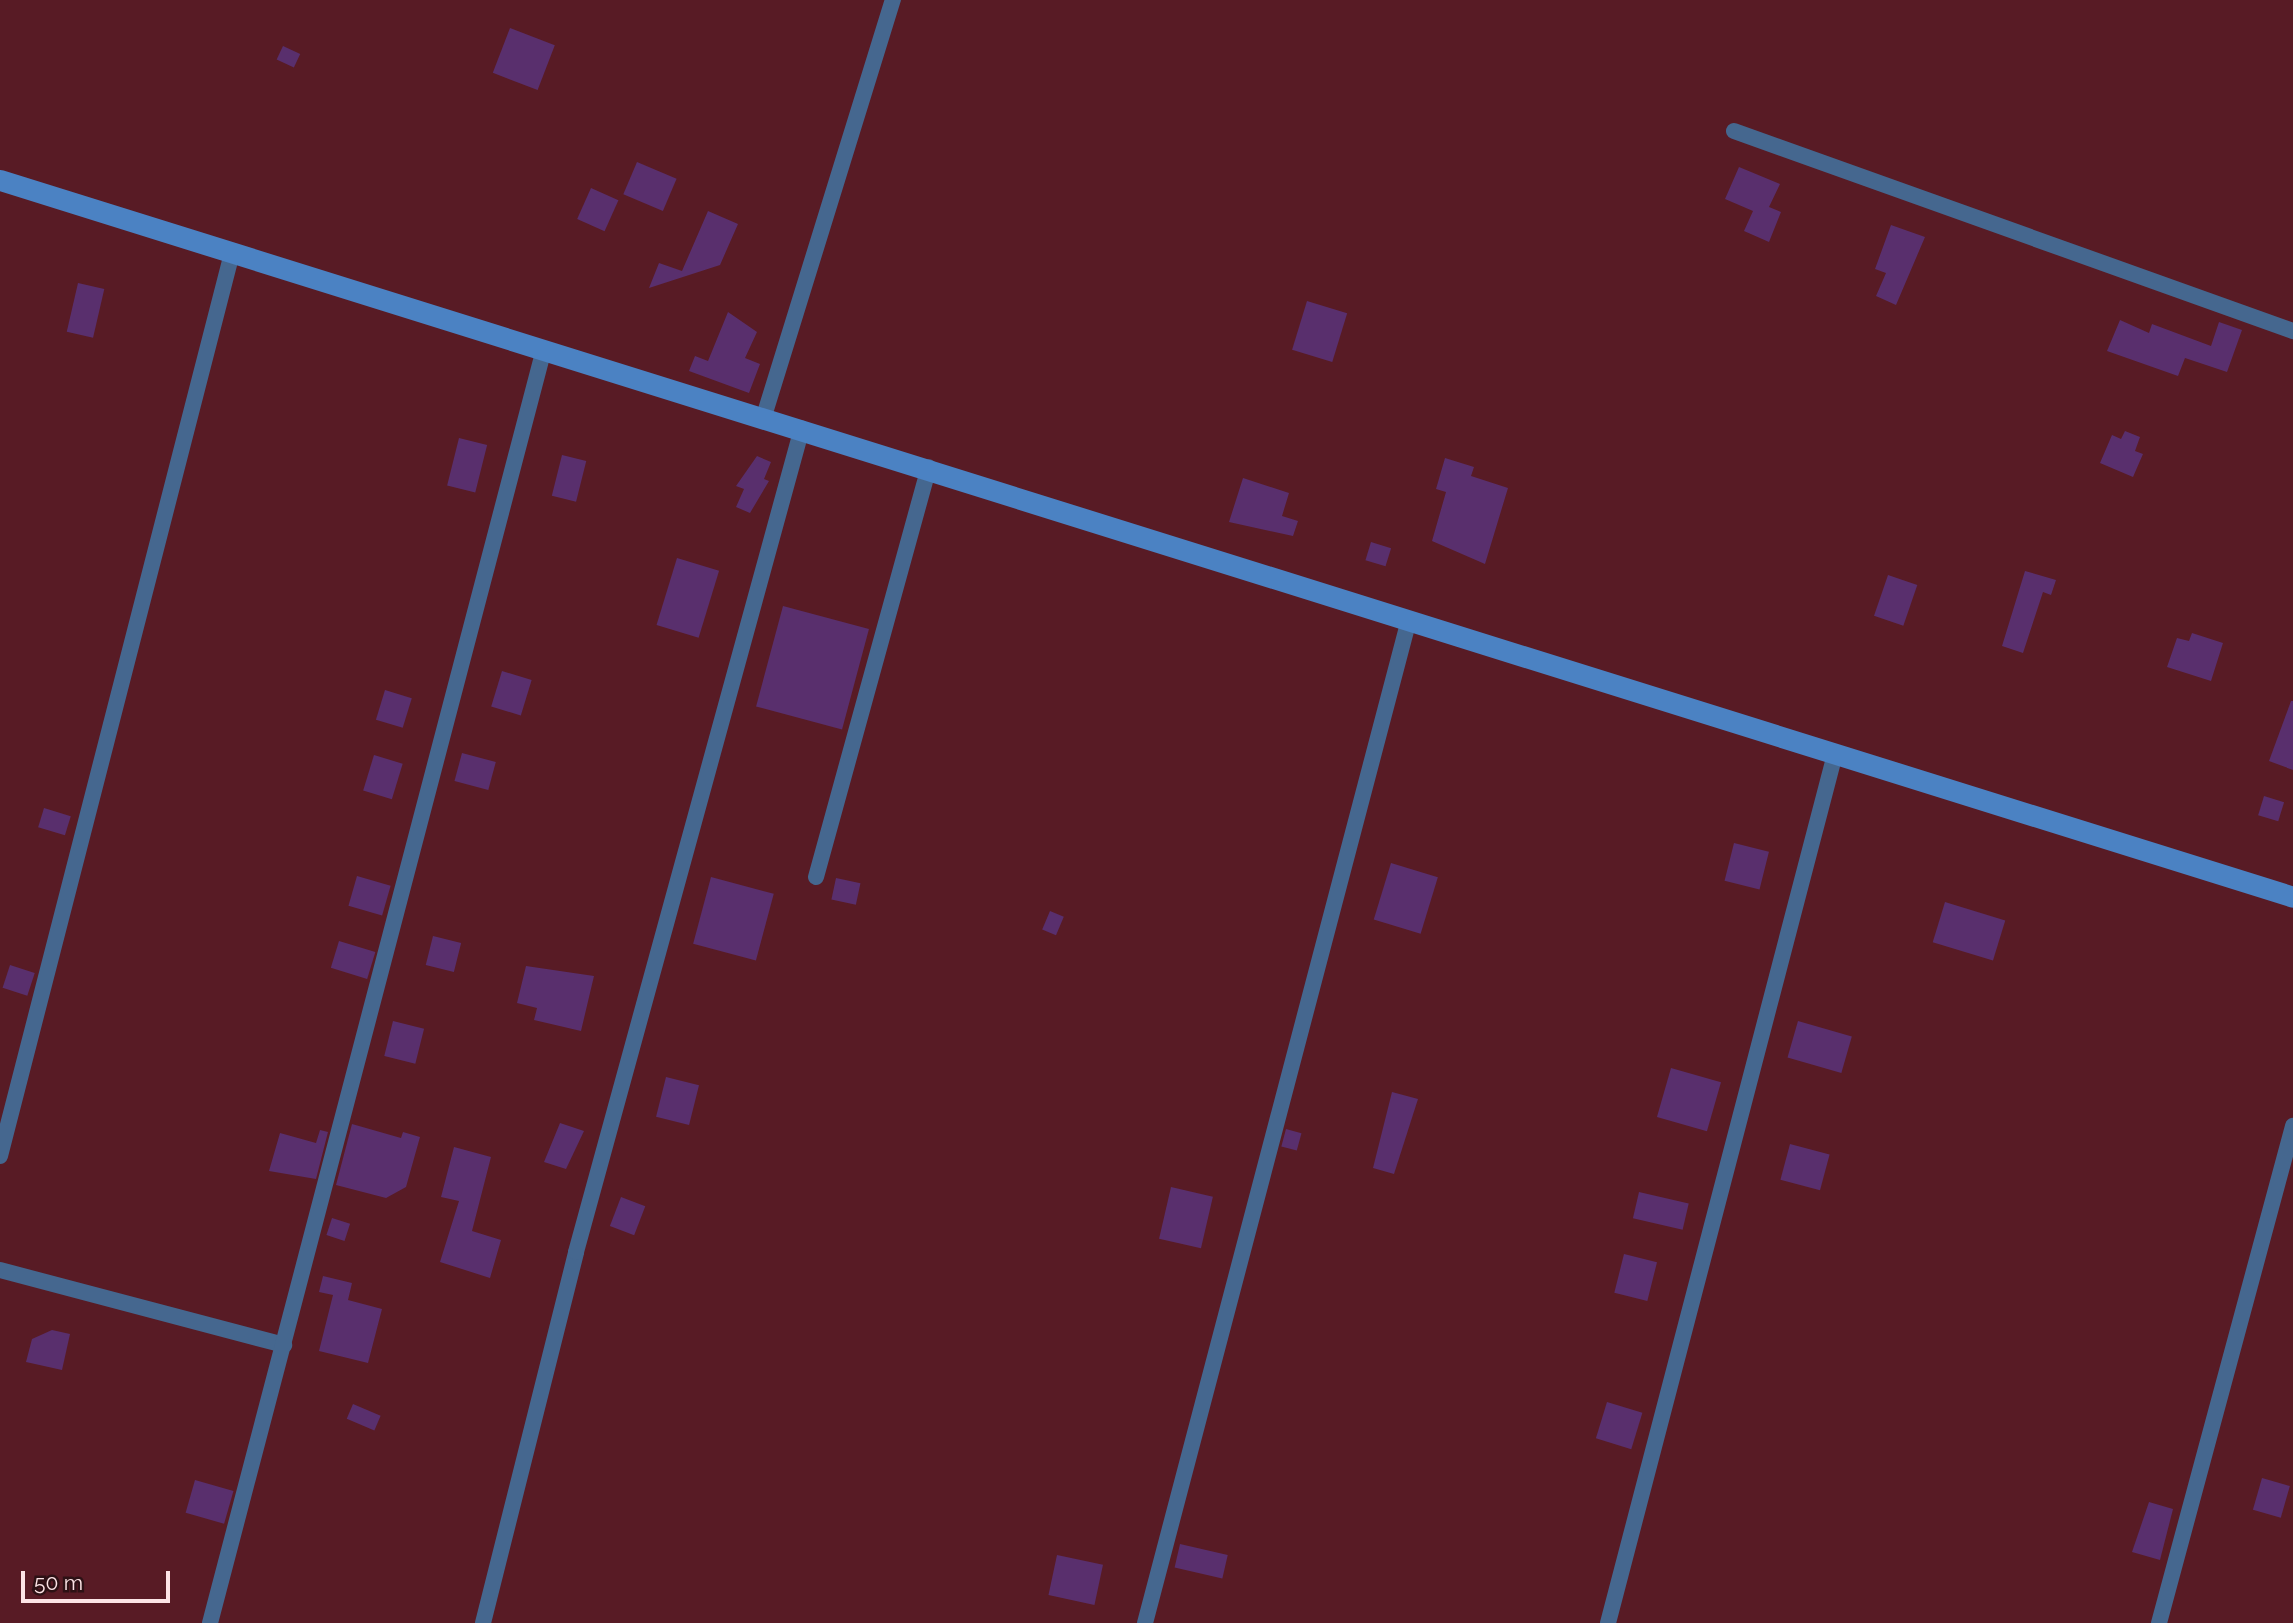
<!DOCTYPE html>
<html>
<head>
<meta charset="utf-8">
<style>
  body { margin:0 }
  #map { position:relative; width:2293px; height:1623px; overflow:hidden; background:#581b25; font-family:Raleway,sans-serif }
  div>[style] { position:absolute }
  .building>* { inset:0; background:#592f6d; transform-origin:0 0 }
  .street>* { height:16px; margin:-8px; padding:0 8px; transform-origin:8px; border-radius:8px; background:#45678f }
  .secondary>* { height:21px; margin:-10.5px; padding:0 10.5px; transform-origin:10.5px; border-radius:10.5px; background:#4b82c3 }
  span { translate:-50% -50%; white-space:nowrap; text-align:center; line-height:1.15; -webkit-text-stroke:7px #2d1115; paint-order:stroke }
  .scale { position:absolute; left:21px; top:1571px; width:149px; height:32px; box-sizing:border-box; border:4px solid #fde4e6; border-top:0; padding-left:9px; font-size:21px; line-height:24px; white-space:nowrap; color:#fde4e6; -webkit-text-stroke:5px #2d1115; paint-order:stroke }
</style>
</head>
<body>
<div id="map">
  <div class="building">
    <i style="left:510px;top:28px;width:48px;height:48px;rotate:21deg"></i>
    <i style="left:283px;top:46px;width:19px;height:15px;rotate:25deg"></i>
    <i style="left:637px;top:162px;width:43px;height:35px;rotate:23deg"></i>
    <i style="clip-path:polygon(1739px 167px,1780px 184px,1769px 207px,1781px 212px,1769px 242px,1744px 231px,1753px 211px,1725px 199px)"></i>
    <i style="left:591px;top:188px;width:30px;height:34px;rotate:24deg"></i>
    <i style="clip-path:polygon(708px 211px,738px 224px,720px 265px,649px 288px,659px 263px,682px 271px)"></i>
    <i style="clip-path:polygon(1891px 225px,1925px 237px,1896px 305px,1876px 296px,1886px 273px,1875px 269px)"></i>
    <i style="left:78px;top:283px;width:27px;height:50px;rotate:13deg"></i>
    <i style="left:1307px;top:301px;width:42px;height:51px;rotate:17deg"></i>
    <i style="clip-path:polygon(728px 312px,757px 332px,745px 358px,760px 364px,749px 393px,689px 371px,695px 356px,708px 361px)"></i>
    <i style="clip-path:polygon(2120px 320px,2149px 333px,2152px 324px,2211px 346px,2219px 322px,2242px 330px,2227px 372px,2185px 358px,2178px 376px,2107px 351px)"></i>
    <i style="clip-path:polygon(2125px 431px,2140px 437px,2135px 451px,2143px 454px,2133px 477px,2100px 463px,2112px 435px,2121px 439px)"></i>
    <i style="left:459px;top:438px;width:29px;height:49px;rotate:14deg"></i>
    <i style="left:562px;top:455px;width:25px;height:42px;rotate:14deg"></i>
    <i style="clip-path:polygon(757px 456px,771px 462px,764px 479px,769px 481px,750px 513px,736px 507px,744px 489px,736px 486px)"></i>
    <i style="clip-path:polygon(1445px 458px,1474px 467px,1471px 476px,1508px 488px,1485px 564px,1432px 541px,1446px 492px,1436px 489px)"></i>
    <i style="clip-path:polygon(1243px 478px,1289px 493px,1282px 516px,1298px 521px,1293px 536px,1229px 522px)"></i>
    <i style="left:1371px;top:542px;width:21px;height:19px;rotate:17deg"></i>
    <i style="left:677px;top:558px;width:44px;height:70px;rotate:17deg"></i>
    <i style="clip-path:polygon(2025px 571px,2056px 580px,2051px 595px,2043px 592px,2023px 653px,2002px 646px)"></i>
    <i style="left:1888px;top:575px;width:31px;height:43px;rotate:19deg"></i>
    <i style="left:783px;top:606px;width:89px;height:104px;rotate:15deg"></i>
    <i style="clip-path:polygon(2192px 633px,2223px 643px,2211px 681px,2167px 667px,2177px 638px,2189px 641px)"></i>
    <i style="left:502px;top:671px;width:31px;height:37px;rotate:17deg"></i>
    <i style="left:385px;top:690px;width:28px;height:31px;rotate:17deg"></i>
    <i style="clip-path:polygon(2291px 701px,2293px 701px,2293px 770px,2269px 761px)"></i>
    <i style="left:462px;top:753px;width:35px;height:29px;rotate:15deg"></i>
    <i style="left:374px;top:755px;width:30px;height:37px;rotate:17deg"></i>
    <i style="left:2264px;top:796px;width:21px;height:20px;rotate:17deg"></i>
    <i style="left:44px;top:808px;width:28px;height:20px;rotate:17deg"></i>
    <i style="left:1734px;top:843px;width:36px;height:39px;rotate:14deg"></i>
    <i style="left:1391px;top:863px;width:49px;height:59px;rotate:17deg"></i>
    <i style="left:357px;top:876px;width:35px;height:31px;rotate:16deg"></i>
    <i style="left:711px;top:877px;width:65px;height:69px;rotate:15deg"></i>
    <i style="left:836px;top:878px;width:25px;height:22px;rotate:12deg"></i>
    <i style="left:1945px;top:902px;width:63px;height:42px;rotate:17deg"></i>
    <i style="left:1050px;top:911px;width:15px;height:20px;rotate:23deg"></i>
    <i style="left:433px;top:936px;width:29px;height:30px;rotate:14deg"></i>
    <i style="left:339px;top:941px;width:38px;height:28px;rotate:17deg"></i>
    <i style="left:10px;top:965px;width:26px;height:24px;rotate:18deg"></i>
    <i style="clip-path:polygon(526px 966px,594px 976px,581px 1031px,534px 1020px,537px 1008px,517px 1003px)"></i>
    <i style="left:393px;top:1021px;width:32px;height:36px;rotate:14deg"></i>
    <i style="left:1798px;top:1021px;width:56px;height:38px;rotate:16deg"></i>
    <i style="left:1671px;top:1068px;width:52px;height:51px;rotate:16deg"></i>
    <i style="left:666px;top:1077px;width:34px;height:41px;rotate:14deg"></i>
    <i style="clip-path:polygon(1392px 1092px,1418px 1099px,1394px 1174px,1373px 1168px)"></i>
    <i style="clip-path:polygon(560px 1123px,584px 1131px,566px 1169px,544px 1162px)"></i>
    <i style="clip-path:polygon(352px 1124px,401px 1138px,403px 1132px,420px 1137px,406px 1187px,386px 1198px,336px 1185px)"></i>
    <i style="left:1286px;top:1129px;width:16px;height:18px;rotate:15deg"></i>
    <i style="clip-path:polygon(320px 1130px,328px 1132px,316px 1179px,269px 1171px,280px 1133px,316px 1143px)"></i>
    <i style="left:1790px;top:1144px;width:41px;height:37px;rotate:15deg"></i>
    <i style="clip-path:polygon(454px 1147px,491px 1157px,472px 1231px,501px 1240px,490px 1278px,440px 1262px,459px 1201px,441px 1197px)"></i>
    <i style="left:1171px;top:1187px;width:43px;height:53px;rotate:13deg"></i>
    <i style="left:1639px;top:1192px;width:51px;height:27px;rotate:13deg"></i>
    <i style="left:621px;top:1197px;width:26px;height:31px;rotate:21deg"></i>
    <i style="left:332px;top:1218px;width:19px;height:18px;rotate:18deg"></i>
    <i style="left:1624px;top:1254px;width:34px;height:40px;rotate:14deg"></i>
    <i style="clip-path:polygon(323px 1276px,352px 1283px,348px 1300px,382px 1309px,368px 1363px,319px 1351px,333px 1295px,319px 1292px)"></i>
    <i style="clip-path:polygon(52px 1330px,70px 1334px,62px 1370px,26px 1362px,32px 1339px)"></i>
    <i style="left:1607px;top:1402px;width:37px;height:38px;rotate:17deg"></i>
    <i style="left:353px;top:1404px;width:30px;height:16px;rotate:23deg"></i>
    <i style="left:2262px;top:1478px;width:29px;height:33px;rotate:16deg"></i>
    <i style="left:195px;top:1480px;width:40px;height:34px;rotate:16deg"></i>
    <i style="clip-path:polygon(2149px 1502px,2173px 1509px,2160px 1560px,2132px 1552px)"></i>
    <i style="left:1180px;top:1544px;width:49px;height:24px;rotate:13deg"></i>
    <i style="left:1057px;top:1555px;width:47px;height:41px;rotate:12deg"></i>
  </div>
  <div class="street">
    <i style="left:1734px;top:131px;width:594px;rotate:19.69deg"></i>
    <i style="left:764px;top:416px;width:436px;rotate:-72.8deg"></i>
    <i style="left:816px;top:877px;width:425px;rotate:-74.6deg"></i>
    <i style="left:0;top:1156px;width:932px;rotate:-75.59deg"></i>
    <i style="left:0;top:1270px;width:294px;rotate:14.8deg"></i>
    <i style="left:210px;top:1623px;width:1317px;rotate:-75.31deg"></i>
    <i style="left:483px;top:1623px;width:382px;rotate:-75.9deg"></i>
    <i style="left:576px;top:1252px;width:854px;rotate:-74.66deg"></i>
    <i style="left:1145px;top:1623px;width:1034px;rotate:-75.26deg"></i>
    <i style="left:1608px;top:1623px;width:898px;rotate:-75.36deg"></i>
    <i style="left:2159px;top:1623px;width:515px;rotate:-74.91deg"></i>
  </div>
  <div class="secondary">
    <i style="left:0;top:180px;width:2402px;rotate:17.36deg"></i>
  </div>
  <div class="scale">50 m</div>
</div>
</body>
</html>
